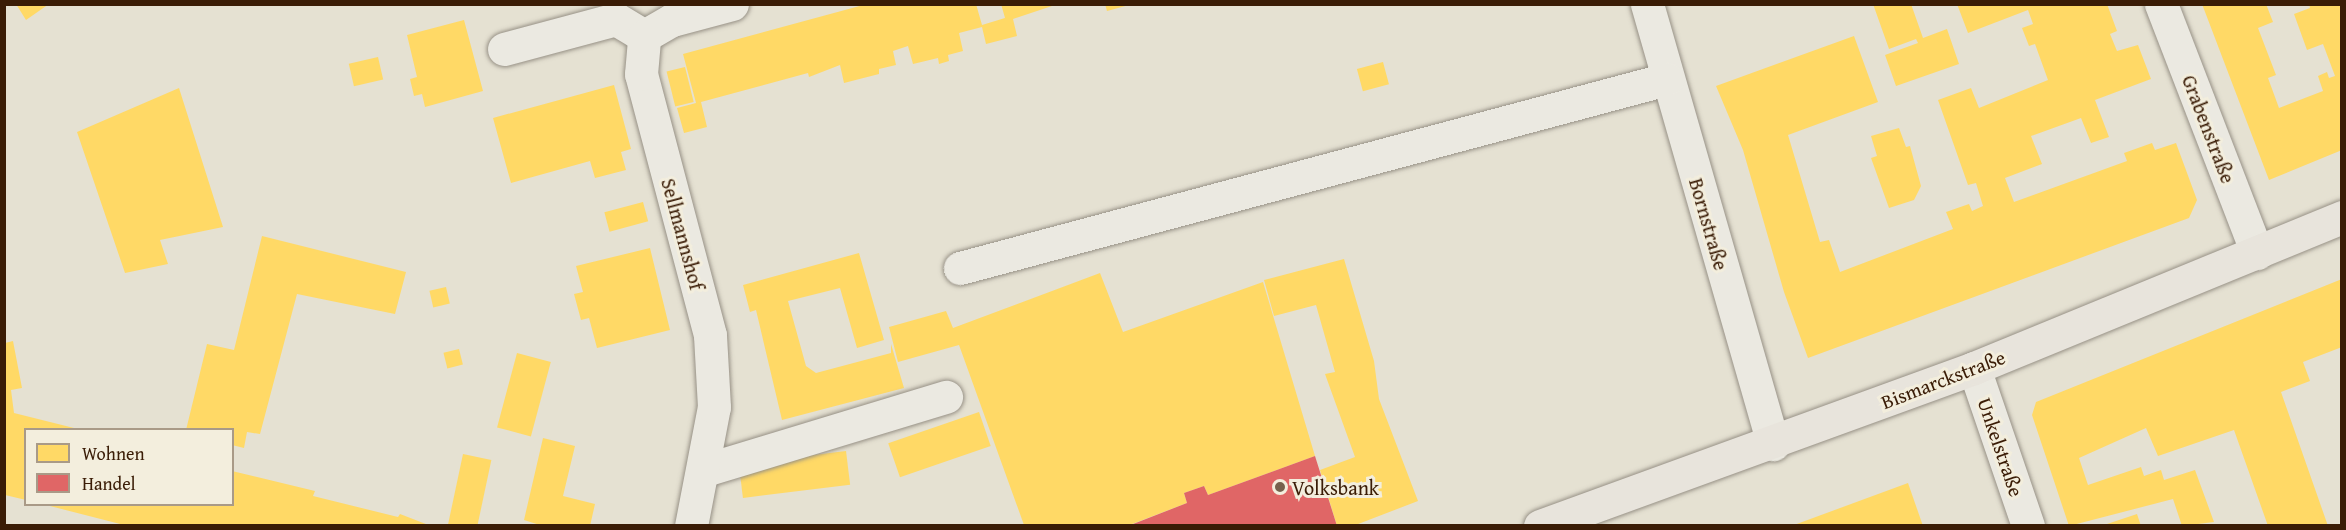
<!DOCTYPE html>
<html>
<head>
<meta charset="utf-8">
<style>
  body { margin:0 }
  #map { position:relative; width:2346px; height:530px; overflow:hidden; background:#e5e1d2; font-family:"Gentium Book Plus",serif }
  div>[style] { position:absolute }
  .homes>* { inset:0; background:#ffd966; transform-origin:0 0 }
  .shops>* { inset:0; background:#e06666 }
  .roads { filter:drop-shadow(0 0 2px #979186) drop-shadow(0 0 2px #979186) }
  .minor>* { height:33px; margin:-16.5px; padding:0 16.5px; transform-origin:16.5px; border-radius:16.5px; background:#ebe9e1 }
  .major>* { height:33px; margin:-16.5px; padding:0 16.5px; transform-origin:16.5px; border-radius:16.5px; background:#e8e4dc }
  .dots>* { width:16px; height:16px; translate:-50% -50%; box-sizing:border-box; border:3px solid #f3eedd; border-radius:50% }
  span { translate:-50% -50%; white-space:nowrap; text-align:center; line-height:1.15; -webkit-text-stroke:6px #f3eedd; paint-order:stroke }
  .street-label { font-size:20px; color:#3a1c06 }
  .poi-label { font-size:20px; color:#3a1c06 }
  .left { translate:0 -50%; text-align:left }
  .frame { position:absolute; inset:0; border:6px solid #3a1c06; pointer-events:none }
  .legend { position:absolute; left:24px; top:428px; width:210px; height:78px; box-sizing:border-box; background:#f3eedd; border:2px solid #a99a87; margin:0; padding:8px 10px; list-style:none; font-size:18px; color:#3a1c06 }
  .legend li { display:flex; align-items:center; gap:12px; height:30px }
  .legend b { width:30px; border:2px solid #a99a87 }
</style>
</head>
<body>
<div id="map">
  <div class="homes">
    <i style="clip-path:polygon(16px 4px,49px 4px,26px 20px)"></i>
    <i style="clip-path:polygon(867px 4px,976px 4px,982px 25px,1005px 18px,1001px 4px,1055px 5px,1013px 19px,1017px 36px,986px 44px,982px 27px,959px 33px,963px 51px,948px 55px,949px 61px,939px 64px,938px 58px,913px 64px,908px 46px,893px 51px,896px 65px,879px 69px,879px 74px,844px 83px,840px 65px,809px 77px,808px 73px,701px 102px,707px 127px,684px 133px,677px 108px,696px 103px,683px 54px)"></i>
    <i style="clip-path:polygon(1105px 4px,1129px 4px,1129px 5px,1107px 11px)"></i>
    <i style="clip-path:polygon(1873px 4px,1911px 4px,1923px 38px,1947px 29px,1959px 64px,1896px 86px,1885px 55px,1918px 43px,1916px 39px,1889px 49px)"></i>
    <i style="clip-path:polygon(1957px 4px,2107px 4px,2117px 31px,2110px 34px,2117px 51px,2138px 45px,2151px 79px,2095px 100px,2109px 137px,2091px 143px,2081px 118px,2031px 136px,2042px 164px,2005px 178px,2014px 202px,2127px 161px,2124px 153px,2152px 143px,2155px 150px,2176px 143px,2197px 200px,2189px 218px,1808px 358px,1784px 292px,1743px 150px,1716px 86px,1854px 36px,1878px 102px,1788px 135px,1820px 242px,1829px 240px,1840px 272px,1953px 229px,1946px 212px,1969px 204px,1972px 211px,1983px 206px,1976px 183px,1968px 185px,1938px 100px,1971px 88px,1979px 108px,2048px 80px,2035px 44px,2029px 46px,2022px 28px,2033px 24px,2028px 10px,1968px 33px)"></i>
    <i style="clip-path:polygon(2202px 4px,2266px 4px,2273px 22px,2258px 28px,2276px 75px,2268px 78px,2279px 108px,2323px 91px,2318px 76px,2327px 72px,2329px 78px,2335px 76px,2323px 44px,2307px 50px,2294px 14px,2310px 8px,2309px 4px,2342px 4px,2342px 150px,2269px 180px)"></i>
    <i style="clip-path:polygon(464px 20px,483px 91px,425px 107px,422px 94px,414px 96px,410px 79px,417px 77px,407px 35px)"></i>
    <i style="left:378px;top:57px;width:23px;height:30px;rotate:77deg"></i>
    <i style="left:1383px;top:62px;width:23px;height:27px;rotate:75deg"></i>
    <i style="left:685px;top:67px;width:36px;height:19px;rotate:76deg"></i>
    <i style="clip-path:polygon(614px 85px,631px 149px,621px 152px,626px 170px,595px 178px,590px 161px,511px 183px,493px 118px)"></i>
    <i style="clip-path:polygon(179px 88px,223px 227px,160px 240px,168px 264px,125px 273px,77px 132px)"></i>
    <i style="clip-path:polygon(1899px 128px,1906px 147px,1910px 146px,1921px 186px,1914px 200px,1889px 208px,1871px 158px,1877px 156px,1871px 136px)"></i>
    <i style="left:643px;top:202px;width:20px;height:40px;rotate:75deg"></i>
    <i style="clip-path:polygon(262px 236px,406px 272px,395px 314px,297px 294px,260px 434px,247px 432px,244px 448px,232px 445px,232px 430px,186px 430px,207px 344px,234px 350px)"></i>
    <i style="clip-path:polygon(650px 248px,670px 330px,597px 348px,589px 318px,581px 320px,574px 294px,583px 292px,576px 266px)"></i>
    <i style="clip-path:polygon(859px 253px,884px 340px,857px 348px,840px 288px,788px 301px,806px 366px,816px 373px,891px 353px,891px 344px,904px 388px,782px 420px,756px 310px,750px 312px,743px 285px)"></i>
    <i style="clip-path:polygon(1344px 259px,1374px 361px,1379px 399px,1418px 501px,1353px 526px,1337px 526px,1320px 470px,1355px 457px,1325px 374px,1335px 372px,1316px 305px,1274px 316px,1264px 280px)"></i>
    <i style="clip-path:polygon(1100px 273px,1123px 332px,1263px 282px,1315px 456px,1208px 495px,1204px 486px,1184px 493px,1187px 503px,1127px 526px,1024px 525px,959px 345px,898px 362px,889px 327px,946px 311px,953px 328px)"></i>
    <i style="clip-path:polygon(2342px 279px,2342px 347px,2303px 362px,2310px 381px,2281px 392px,2328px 526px,2268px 526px,2234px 430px,2158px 456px,2146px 428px,2079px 458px,2088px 485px,2141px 467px,2144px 476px,2161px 470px,2164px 480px,2195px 470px,2214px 522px,2182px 526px,2173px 499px,2069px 526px,2032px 415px,2036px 402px)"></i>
    <i style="left:446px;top:287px;width:17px;height:17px;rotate:77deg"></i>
    <i style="clip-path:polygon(13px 341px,22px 388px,11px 390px,14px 413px,78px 429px,26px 430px,26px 500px,5px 495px,5px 343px)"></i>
    <i style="left:459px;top:349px;width:16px;height:16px;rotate:76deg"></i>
    <i style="left:517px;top:353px;width:35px;height:77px;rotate:15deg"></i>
    <i style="left:979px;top:412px;width:36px;height:96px;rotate:71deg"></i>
    <i style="clip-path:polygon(543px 438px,575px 446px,563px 496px,595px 504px,590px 526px,543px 526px,524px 520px)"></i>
    <i style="left:846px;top:451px;width:34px;height:108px;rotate:83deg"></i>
    <i style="left:463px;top:454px;width:29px;height:74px;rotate:12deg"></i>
    <i style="clip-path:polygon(232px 471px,315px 491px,313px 496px,398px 517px,400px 514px,431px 526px,128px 526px,46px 505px,232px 504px)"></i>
    <i style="clip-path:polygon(1908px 483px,1923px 526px,1794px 526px,1794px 525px)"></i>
    <i style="clip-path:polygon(2137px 514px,2141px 526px,2104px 526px,2104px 525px)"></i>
  </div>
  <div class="shops">
    <i style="clip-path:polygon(1315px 456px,1337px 526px,1128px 526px,1187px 503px,1184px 493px,1204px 486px,1208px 495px)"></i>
  </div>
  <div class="roads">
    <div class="minor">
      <i style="left:1647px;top:4px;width:458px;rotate:74deg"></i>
      <i style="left:2161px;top:4px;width:267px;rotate:68.9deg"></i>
      <i style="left:504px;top:49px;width:116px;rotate:-15deg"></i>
      <i style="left:616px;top:19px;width:33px;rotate:31deg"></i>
      <i style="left:960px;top:268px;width:732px;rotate:-14.97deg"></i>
      <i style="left:1974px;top:368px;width:167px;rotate:71.1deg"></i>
      <i style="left:705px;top:470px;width:252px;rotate:-16.9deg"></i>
      <i style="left:691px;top:526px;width:121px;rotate:-79.1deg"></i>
      <i style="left:714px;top:407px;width:72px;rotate:-93.2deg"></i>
      <i style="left:710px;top:335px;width:270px;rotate:-104.8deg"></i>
      <i style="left:641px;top:74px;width:38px;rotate:-85deg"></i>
      <i style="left:644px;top:36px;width:32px;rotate:-30deg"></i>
      <i style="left:672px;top:20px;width:62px;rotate:-14.9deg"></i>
    </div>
    <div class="major">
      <i style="left:1540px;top:526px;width:462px;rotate:-20deg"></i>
      <i style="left:1974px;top:368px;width:398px;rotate:-22.3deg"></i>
    </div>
  </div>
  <div class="dots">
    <i style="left:1280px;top:487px;background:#76614d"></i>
  </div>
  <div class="street-label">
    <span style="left:2209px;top:129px;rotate:69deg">Grabenstraße</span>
    <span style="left:1709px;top:224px;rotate:74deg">Bornstraße</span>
    <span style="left:683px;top:234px;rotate:75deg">Sellmannshof</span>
    <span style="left:1943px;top:379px;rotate:-21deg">Bismarckstraße</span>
    <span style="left:2001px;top:447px;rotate:71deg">Unkelstraße</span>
  </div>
  <div class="poi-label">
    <span class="left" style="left:1292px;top:487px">Volksbank</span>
  </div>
  <div class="frame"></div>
  <ul class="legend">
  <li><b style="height:16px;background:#ffd966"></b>Wohnen</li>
  <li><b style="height:16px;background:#e06666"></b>Handel</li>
  </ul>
</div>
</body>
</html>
